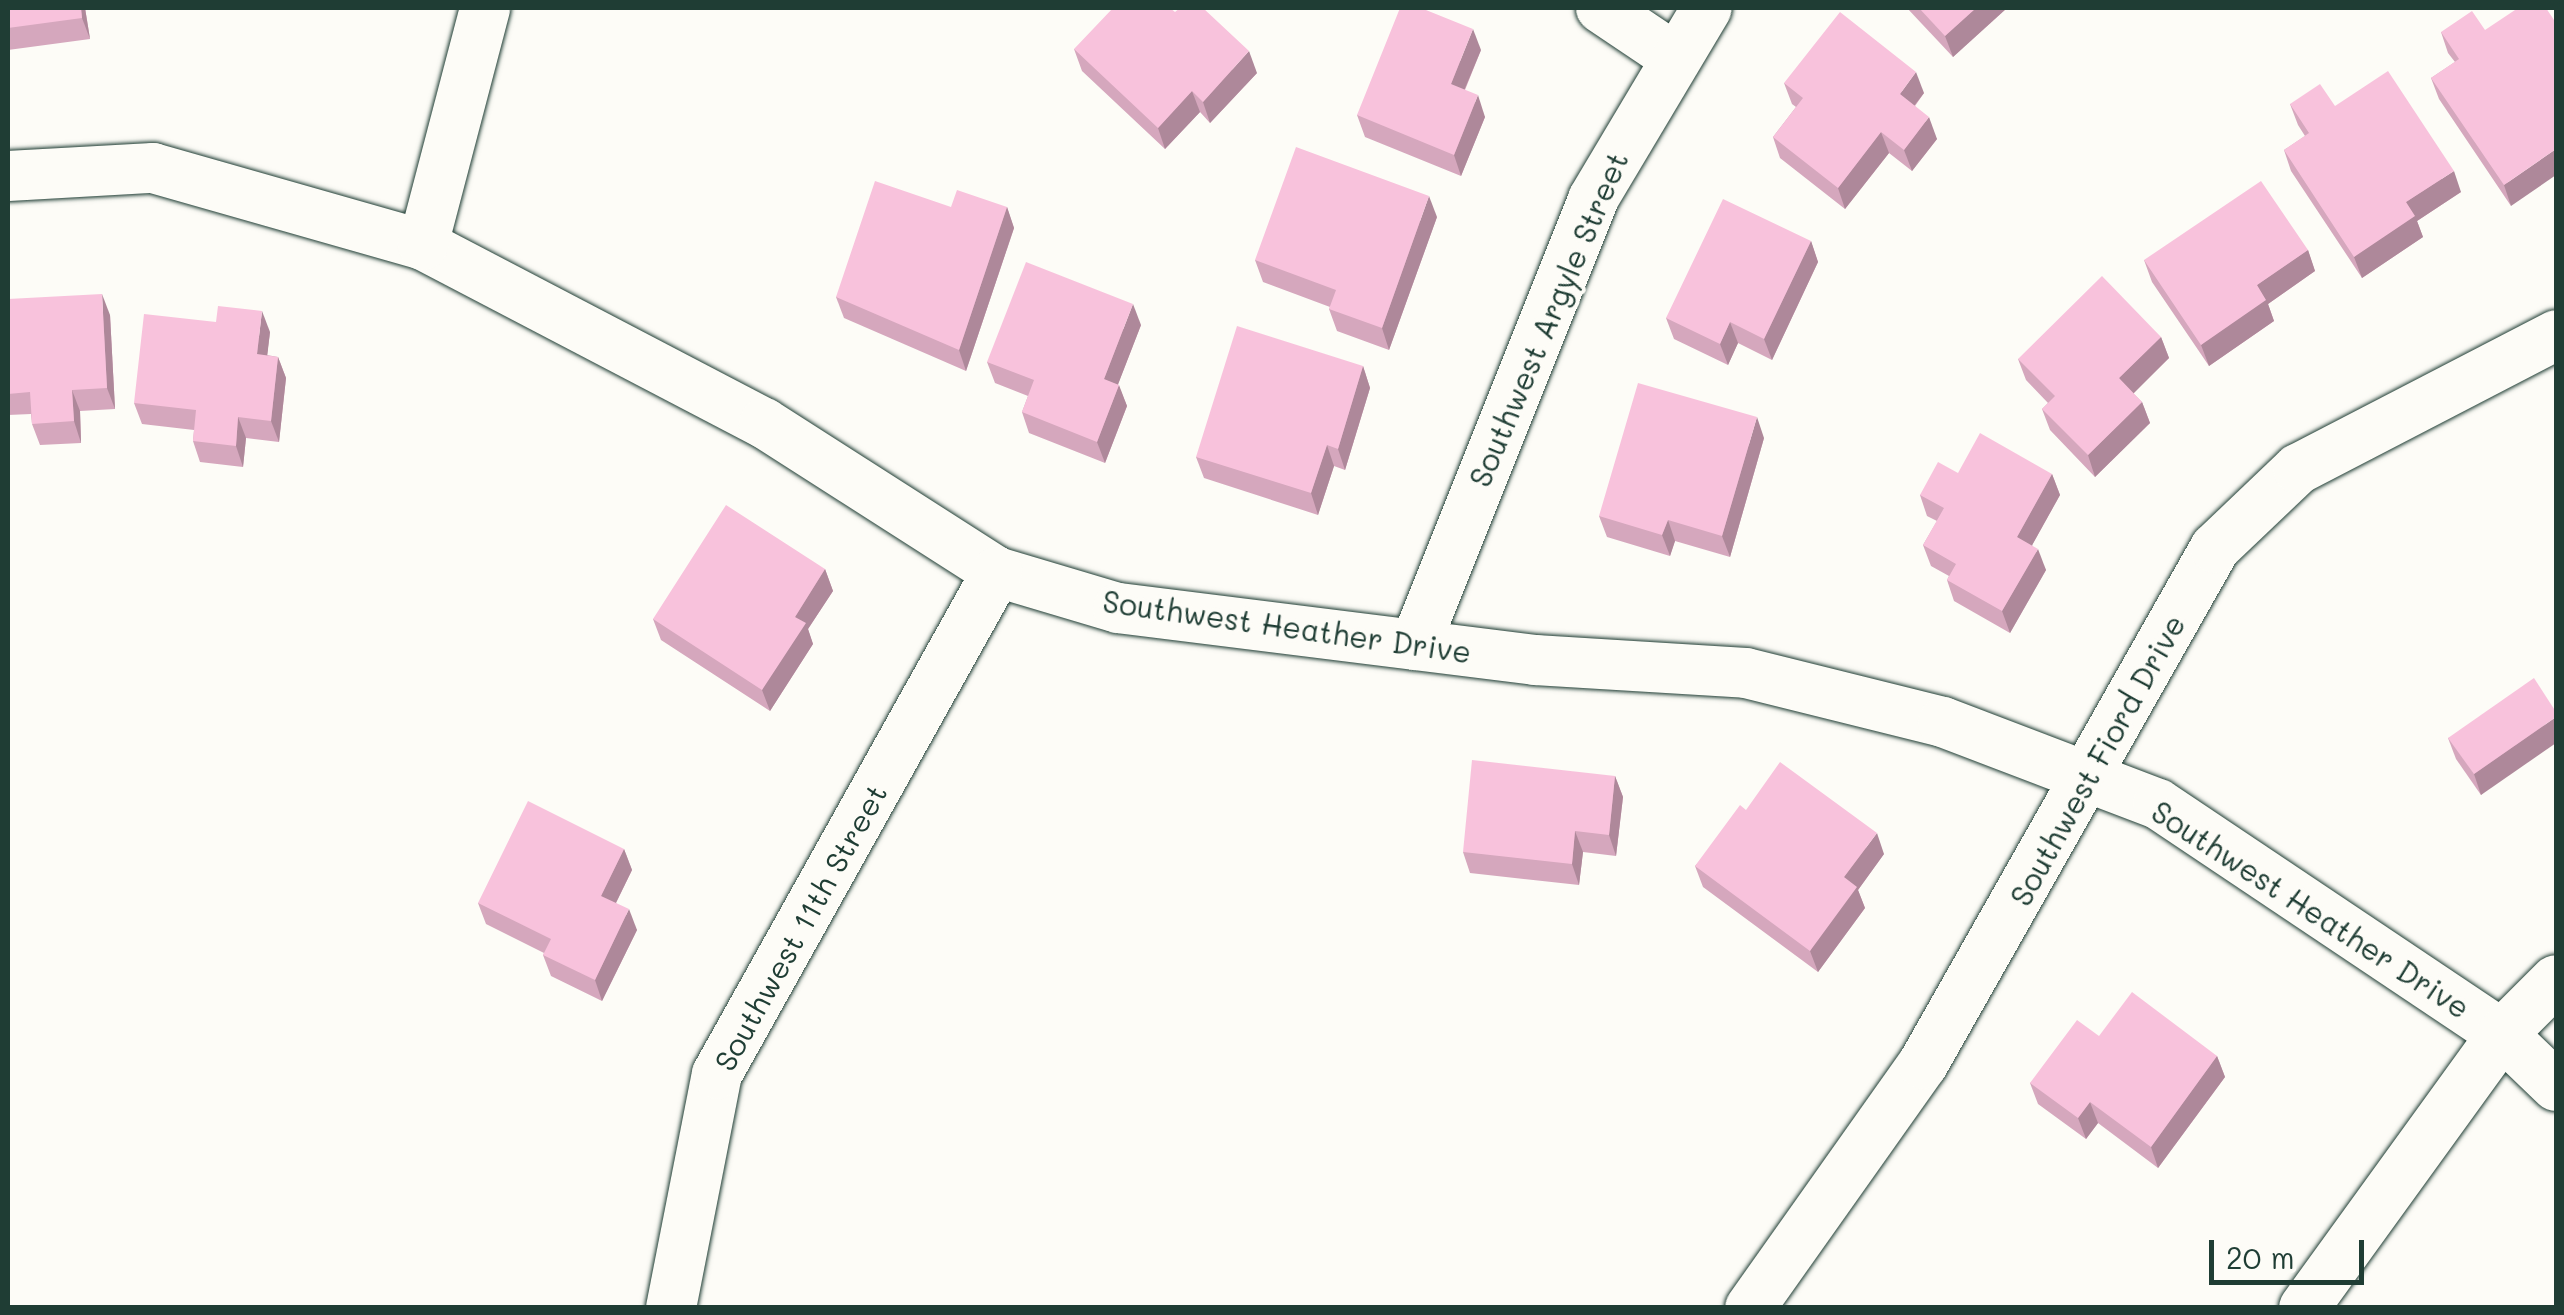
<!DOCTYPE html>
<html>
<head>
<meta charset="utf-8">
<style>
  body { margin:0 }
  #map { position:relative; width:2564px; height:1315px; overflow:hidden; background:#fdfcf7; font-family:Mali,sans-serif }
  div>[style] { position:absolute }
  .roads { filter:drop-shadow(0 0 2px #1f3d34) drop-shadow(0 0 2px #1f3d34) }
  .minor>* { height:50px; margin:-25px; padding:0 25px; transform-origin:25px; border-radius:25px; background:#fdfcf7 }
  .wall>* { inset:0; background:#d5a7bd }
  .shaded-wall>* { inset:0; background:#ae889a }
  .building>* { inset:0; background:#f8c2dc }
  span { translate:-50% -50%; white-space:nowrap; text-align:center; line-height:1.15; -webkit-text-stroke:8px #fdfcf7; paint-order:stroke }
  .street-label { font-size:30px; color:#1f3d34 }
  .frame { position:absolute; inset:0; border:10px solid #1f3d34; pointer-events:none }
  .scale { position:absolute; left:2209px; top:1240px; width:155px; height:45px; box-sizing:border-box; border:5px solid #1f3d34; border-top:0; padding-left:12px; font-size:30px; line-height:35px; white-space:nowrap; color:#1f3d34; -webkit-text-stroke:8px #fdfcf7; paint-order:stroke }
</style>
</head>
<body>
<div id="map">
  <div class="roads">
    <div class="minor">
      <i style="left:1601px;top:8px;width:84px;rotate:33.9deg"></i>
      <i style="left:8px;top:176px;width:145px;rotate:-3.2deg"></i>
      <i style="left:153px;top:168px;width:281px;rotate:15.9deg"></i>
      <i style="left:423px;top:245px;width:385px;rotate:27.6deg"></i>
      <i style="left:764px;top:423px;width:277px;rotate:32.6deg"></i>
      <i style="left:997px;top:572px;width:126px;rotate:16.6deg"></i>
      <i style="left:1118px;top:608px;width:420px;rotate:7.1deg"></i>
      <i style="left:1535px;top:660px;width:211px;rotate:3.5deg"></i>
      <i style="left:1746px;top:673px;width:203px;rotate:14deg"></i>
      <i style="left:1943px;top:722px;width:230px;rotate:20.9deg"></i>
      <i style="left:2158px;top:804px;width:414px;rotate:33.8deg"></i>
      <i style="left:2502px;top:1034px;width:75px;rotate:43.9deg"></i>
      <i style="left:423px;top:245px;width:245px;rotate:-75.3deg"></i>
      <i style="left:1415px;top:645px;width:480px;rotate:-68.2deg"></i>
      <i style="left:1593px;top:199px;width:222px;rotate:-59.2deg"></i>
      <i style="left:671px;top:1308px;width:238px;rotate:-78.9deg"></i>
      <i style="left:717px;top:1074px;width:575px;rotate:-60.85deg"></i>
      <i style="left:1750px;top:1308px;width:299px;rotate:-54.7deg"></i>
      <i style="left:1923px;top:1064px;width:593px;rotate:-60.49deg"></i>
      <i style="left:2215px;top:548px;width:115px;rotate:-43.6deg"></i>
      <i style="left:2298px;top:469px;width:291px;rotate:-27.4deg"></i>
      <i style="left:2304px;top:1308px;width:338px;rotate:-54.1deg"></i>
      <i style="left:2502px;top:1034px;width:76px;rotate:-45deg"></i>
    </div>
  </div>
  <div class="wall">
    <i style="clip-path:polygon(8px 8px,85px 8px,90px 39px,8px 50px)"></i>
    <i style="clip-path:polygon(1907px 8px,2007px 8px,1953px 57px)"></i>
    <i style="clip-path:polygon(2485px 30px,2511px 206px,2439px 99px,2431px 78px,2455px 62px,2448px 53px,2441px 32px)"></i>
    <i style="clip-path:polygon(1074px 49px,1257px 73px,1210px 123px,1200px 112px,1165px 149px,1082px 71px)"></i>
    <i style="clip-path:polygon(1481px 50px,1465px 90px,1485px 117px,1461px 176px,1365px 137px,1357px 115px)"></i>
    <i style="clip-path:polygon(1784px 83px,1924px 93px,1915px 106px,1937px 139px,1912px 171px,1889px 153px,1845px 209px,1780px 158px,1773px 137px,1796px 107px,1792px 104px)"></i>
    <i style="clip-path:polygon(2290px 104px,2335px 106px,2461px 192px,2417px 221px,2423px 237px,2362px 278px,2291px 171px,2284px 150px,2305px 136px,2298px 125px)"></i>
    <i style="clip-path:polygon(951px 207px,1007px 207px,1014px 228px,966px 371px,844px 318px,836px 297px)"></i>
    <i style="clip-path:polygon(1437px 217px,1389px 350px,1337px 331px,1329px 309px,1330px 307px,1263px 282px,1255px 260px)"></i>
    <i style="clip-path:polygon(1811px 241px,1818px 262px,1772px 360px,1738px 343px,1728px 365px,1674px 339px,1666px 318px)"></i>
    <i style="clip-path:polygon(2308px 250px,2315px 271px,2268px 304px,2274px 321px,2209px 366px,2152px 282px,2144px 260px)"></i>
    <i style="clip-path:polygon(8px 299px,110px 315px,115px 409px,80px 411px,81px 443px,40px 445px,32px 424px,31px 414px,8px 415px)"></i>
    <i style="clip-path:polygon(1141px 325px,1118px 384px,1127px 406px,1105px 463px,1029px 433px,1022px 412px,1028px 396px,995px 383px,987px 362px)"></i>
    <i style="clip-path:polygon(270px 332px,267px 355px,278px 357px,286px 378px,279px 442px,246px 438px,243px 467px,200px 462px,193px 441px,194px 430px,142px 424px,134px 403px)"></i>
    <i style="clip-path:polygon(2161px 337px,2169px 358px,2133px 393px,2142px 402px,2150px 423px,2095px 477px,2050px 430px,2042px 409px,2048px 403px,2026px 380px,2018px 359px)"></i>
    <i style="clip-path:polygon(1363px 366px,1370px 388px,1345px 470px,1334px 466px,1318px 515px,1204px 478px,1196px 457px)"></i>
    <i style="clip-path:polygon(1764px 438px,1730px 557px,1675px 541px,1670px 556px,1607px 537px,1599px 516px)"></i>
    <i style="clip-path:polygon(1958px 473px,2052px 474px,2060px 495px,2032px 545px,2046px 570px,2010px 633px,1954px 601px,1947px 580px,1949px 576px,1931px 566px,1923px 545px,1937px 521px,1927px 516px,1920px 495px)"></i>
    <i style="clip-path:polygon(825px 569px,833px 591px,808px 629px,813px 644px,770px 711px,661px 640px,653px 619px)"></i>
    <i style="clip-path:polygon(2556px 712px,2481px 795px,2456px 759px,2448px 738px)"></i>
    <i style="clip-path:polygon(1615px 776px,1623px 797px,1616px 856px,1583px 852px,1579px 885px,1470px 873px,1463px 852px)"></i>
    <i style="clip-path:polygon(1746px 810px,1884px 854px,1858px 890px,1865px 908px,1818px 972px,1703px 887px,1695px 866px)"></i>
    <i style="clip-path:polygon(624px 849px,632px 870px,616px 903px,637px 930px,602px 1001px,551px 976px,543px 955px,544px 953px,486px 924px,478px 903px)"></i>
    <i style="clip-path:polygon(2099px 1036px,2217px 1056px,2225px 1077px,2158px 1168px,2098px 1123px,2086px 1139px,2038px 1104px,2030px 1083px)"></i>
  </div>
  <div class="shaded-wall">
    <i style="clip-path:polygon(81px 8px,85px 8px,90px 39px,82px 18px)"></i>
    <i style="clip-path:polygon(1976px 8px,2007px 8px,1953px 57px,1945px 36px)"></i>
    <i style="clip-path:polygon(1473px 29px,1481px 50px,1458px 105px,1451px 84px)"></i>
    <i style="clip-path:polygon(1249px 51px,1257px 73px,1210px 123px,1203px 102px)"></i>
    <i style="clip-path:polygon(1916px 72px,1924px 93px,1907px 115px,1900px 94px)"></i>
    <i style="clip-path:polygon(1192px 91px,1200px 112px,1165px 149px,1158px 128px)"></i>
    <i style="clip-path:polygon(1478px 95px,1485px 117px,1461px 176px,1454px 155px)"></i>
    <i style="clip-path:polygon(1929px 117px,1937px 139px,1912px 171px,1904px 150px)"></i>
    <i style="clip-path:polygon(1881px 132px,1889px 153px,1845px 209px,1838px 188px)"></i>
    <i style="clip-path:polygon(2556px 149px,2556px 175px,2511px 206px,2504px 185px)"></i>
    <i style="clip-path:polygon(2454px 171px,2461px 192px,2417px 221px,2423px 237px,2362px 278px,2354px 257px,2406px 202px)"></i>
    <i style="clip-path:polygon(1429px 196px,1437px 217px,1389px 350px,1382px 328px)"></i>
    <i style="clip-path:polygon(1007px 207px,1014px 228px,966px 371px,959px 350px)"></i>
    <i style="clip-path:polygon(1811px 241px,1818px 262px,1772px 360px,1764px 339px)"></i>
    <i style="clip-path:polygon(2308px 250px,2315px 271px,2268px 304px,2274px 321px,2209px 366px,2201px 345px,2257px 285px)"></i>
    <i style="clip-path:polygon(102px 294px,110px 315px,115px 409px,107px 388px)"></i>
    <i style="clip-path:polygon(1133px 304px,1141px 325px,1112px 400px,1104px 379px)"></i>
    <i style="clip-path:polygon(262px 311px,270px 332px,265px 375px,257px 354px)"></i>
    <i style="clip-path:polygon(1730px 322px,1738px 343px,1728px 365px,1720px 344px)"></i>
    <i style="clip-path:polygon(2161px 337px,2169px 358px,2127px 400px,2119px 378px)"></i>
    <i style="clip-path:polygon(278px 357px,286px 378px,279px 442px,271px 421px)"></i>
    <i style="clip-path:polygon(1363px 366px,1370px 388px,1345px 470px,1338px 449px)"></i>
    <i style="clip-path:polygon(1119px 385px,1127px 406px,1105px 463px,1097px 442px)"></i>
    <i style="clip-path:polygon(72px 390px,80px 411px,81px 443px,74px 421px)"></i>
    <i style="clip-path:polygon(2142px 402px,2150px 423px,2095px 477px,2088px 455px)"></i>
    <i style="clip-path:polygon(238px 417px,246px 438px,243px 467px,236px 446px)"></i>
    <i style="clip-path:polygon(1757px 417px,1764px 438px,1730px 557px,1722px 536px)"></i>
    <i style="clip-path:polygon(1327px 445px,1334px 466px,1318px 515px,1311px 493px)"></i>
    <i style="clip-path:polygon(2052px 474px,2060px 495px,2025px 558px,2017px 537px)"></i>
    <i style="clip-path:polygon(1668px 520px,1675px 541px,1670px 556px,1662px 535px)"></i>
    <i style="clip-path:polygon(2038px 549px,2046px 570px,2010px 633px,2002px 611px)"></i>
    <i style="clip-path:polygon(825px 569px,833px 591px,808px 629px,813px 644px,770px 711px,762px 690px,795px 617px)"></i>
    <i style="clip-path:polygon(2556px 717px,2556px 743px,2481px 795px,2474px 774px)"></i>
    <i style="clip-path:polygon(1615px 776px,1623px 797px,1616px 856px,1609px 835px)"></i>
    <i style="clip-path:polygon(1575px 831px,1583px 852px,1579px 885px,1572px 864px)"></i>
    <i style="clip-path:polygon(1877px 833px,1884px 854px,1858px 890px,1865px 908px,1818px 972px,1810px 951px,1844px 877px)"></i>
    <i style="clip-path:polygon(624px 849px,632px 870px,609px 917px,601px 896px)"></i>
    <i style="clip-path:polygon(629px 909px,637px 930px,602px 1001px,595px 980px)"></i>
    <i style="clip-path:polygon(2217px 1056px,2225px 1077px,2158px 1168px,2151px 1147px)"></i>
    <i style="clip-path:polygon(2090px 1102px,2098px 1123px,2086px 1139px,2078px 1118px)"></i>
  </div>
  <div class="building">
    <i style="clip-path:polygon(8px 8px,81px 8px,82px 18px,8px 28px)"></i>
    <i style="clip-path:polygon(1113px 8px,1170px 8px,1175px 12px,1180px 8px,1203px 8px,1249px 51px,1203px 102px,1192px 91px,1158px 128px,1074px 49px)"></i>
    <i style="clip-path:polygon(1400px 8px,1421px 8px,1473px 29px,1451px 84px,1478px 95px,1454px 155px,1357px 115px)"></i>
    <i style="clip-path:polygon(1919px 8px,1976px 8px,1945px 36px)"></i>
    <i style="clip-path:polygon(2518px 8px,2546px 8px,2556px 23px,2556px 149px,2504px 185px,2431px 78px,2459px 59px,2441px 32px,2472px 11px,2485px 30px)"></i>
    <i style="clip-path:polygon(1840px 12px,1916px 72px,1900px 94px,1929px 117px,1904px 150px,1881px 132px,1838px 188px,1773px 137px,1803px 98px,1784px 83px)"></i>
    <i style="clip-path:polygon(2388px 71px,2454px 171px,2406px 202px,2415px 216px,2354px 257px,2284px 150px,2309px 133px,2290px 104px,2320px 84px,2335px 106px)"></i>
    <i style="clip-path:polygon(1296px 147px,1429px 196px,1382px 328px,1329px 309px,1336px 290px,1255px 260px)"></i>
    <i style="clip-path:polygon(875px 181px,951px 207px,957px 190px,1007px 207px,959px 350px,836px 297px)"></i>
    <i style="clip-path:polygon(2261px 181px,2308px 250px,2257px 285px,2266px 300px,2201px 345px,2144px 260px)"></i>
    <i style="clip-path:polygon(1723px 199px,1811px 241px,1764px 339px,1730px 322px,1720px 344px,1666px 318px)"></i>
    <i style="clip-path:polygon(1026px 262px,1133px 304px,1104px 379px,1119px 385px,1097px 442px,1022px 412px,1034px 380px,987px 362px)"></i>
    <i style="clip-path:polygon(2102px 276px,2161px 337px,2119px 378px,2142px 402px,2088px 455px,2042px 409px,2055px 396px,2018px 359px)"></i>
    <i style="clip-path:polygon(102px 294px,107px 388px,72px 390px,74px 421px,32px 424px,30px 392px,8px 394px,8px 299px)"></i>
    <i style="clip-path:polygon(218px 306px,262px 311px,257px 354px,278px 357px,271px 421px,238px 417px,236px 446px,193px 441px,196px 410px,134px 403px,144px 314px,216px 322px)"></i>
    <i style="clip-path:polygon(1237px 326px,1363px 366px,1338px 449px,1327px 445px,1311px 493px,1196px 457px)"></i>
    <i style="clip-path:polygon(1638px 383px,1757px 417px,1722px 536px,1668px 520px,1662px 535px,1599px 516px)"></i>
    <i style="clip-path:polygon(1980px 433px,2052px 474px,2017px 537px,2038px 549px,2002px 611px,1947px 580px,1956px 564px,1923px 545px,1944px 508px,1920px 495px,1938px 462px,1958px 473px)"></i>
    <i style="clip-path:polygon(726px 505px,825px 569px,795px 617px,806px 623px,762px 690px,653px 619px)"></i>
    <i style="clip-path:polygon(2534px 678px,2556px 712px,2556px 717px,2474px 774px,2448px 738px)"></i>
    <i style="clip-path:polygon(1472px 760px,1615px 776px,1609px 835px,1575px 831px,1572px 864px,1463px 852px)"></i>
    <i style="clip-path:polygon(1780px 762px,1877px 833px,1844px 877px,1857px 887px,1810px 951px,1695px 866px,1740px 805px,1746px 810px)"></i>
    <i style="clip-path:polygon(528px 801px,624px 849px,601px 896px,629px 909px,595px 980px,543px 955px,551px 939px,478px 903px)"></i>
    <i style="clip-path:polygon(2132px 992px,2217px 1056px,2151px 1147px,2090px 1102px,2078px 1118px,2030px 1083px,2077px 1020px,2099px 1036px)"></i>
  </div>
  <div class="street-label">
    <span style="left:1548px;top:319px;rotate:-67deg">Southwest Argyle Street</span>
    <span style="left:1287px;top:626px;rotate:8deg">Southwest Heather Drive</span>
    <span style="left:2097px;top:760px;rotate:-61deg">Southwest Fiord Drive</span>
    <span style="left:2311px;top:909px;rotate:33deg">Southwest Heather Drive</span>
    <span style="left:800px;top:927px;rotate:-61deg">Southwest 11th Street</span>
  </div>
  <div class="frame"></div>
  <div class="scale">20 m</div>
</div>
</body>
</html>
